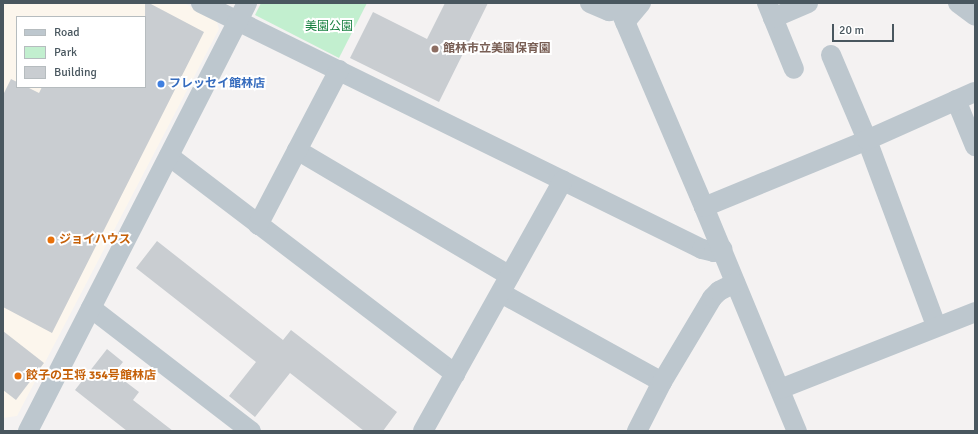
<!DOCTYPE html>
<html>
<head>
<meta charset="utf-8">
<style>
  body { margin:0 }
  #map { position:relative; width:978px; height:434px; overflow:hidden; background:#f4f2f2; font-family:Signika,"Noto Sans JP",sans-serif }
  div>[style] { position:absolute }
  .commercial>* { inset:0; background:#fcf6ed }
  .green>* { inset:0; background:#c2efcf }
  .building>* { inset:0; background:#c9cdd1 }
  .street>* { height:20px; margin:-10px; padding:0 10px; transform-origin:10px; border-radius:10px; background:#bdc7ce }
  .dots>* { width:11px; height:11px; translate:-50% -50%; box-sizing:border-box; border:2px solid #fff; border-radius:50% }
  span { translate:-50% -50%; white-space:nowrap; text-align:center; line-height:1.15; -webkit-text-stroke:4px #fff; paint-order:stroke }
  .park-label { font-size:12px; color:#198142 }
  .education-label { font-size:12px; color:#785e54; font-weight:700 }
  .left { translate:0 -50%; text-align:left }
  .shop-label { font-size:12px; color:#366cbe; font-weight:700 }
  .food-label { font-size:12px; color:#c56008; font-weight:700 }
  .frame { position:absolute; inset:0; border:4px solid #49575f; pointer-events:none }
  .legend { position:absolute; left:16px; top:16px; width:130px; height:72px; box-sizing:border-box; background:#fff; border:1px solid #b6bcbf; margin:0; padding:5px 7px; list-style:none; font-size:12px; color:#49575f }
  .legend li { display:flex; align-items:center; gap:8px; height:20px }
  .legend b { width:20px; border:1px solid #b6bcbf }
  .scale { position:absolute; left:832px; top:24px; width:62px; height:18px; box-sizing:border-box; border:2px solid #49575f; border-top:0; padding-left:5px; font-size:12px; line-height:14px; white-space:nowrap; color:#49575f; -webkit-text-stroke:3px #fff; paint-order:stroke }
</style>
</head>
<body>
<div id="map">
  <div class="commercial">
    <i style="clip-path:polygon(evenodd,3px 3px,184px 3px,216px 19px,219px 29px,17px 416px,3px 418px,3px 3px,17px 17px,145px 17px,145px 87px,17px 87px,17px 17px)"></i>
  </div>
  <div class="green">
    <i style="clip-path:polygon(261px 3px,367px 3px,339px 58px,255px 15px)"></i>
  </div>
  <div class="building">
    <i style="clip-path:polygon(145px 3px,149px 3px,204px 32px,52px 333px,3px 307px,3px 95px,11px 79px,17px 82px,17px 87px,27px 87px,39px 93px,42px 87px,145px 87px)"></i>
    <i style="clip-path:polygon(445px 3px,488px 3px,439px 102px,350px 58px,373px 12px,427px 39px)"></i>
    <i style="clip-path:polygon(157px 241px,283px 340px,291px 330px,397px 412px,383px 431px,364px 431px,290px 373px,255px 417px,229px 396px,256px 362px,136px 268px)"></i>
    <i style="clip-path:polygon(3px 331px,44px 363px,16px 400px,3px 390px)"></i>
    <i style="clip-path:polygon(107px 349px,123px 362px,114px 373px,139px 392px,133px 400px,173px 431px,127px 431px,75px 390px)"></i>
  </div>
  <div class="street">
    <i style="left:201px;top:3px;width:558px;rotate:26.15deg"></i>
    <i style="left:702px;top:249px;width:12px;rotate:14deg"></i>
    <i style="left:714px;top:252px;width:9px;rotate:-21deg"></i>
    <i style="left:590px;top:3px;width:21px;rotate:23deg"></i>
    <i style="left:609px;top:11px;width:10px;rotate:-11deg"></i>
    <i style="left:617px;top:3px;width:222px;rotate:66.9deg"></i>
    <i style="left:704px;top:207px;width:243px;rotate:67.5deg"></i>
    <i style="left:767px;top:3px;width:71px;rotate:67.8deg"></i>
    <i style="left:958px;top:3px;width:21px;rotate:37deg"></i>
    <i style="left:773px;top:18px;width:38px;rotate:-23deg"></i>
    <i style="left:625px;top:22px;width:25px;rotate:-50deg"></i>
    <i style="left:831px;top:55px;width:92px;rotate:67deg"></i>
    <i style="left:867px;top:140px;width:198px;rotate:69.6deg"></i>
    <i style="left:956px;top:100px;width:50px;rotate:67.6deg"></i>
    <i style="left:297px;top:150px;width:247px;rotate:30.6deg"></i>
    <i style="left:169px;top:156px;width:360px;rotate:37.3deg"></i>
    <i style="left:704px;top:207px;width:176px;rotate:-22.3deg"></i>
    <i style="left:867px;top:140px;width:118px;rotate:-24deg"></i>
    <i style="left:258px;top:225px;width:175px;rotate:-62.4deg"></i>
    <i style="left:501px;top:293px;width:184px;rotate:28.9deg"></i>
    <i style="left:91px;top:308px;width:202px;rotate:37.6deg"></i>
    <i style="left:780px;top:389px;width:210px;rotate:-21.5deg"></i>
    <i style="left:28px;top:431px;width:481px;rotate:-62.9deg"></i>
    <i style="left:423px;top:431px;width:287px;rotate:-60.8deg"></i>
    <i style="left:637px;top:431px;width:55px;rotate:-63deg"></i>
    <i style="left:662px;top:382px;width:98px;rotate:-59.2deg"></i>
    <i style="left:712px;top:298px;width:10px;rotate:-45deg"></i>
    <i style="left:719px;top:291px;width:18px;rotate:-27deg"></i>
  </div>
  <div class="dots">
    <i style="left:435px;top:49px;background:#8d6e63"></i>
    <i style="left:161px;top:84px;background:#3f7fe0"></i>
    <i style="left:51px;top:240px;background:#e8710a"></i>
    <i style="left:18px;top:376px;background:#e8710a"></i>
  </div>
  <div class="park-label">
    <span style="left:329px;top:27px">美園公園</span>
  </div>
  <div class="education-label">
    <span class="left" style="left:443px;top:49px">館林市立美園保育園</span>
  </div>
  <div class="shop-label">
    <span class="left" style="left:169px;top:84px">フレッセイ館林店</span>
  </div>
  <div class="food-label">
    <span class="left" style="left:59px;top:240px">ジョイハウス</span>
    <span class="left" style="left:26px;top:376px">餃子の王将 354号館林店</span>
  </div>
  <div class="frame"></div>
  <ul class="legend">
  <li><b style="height:5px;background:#bdc7ce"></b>Road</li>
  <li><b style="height:11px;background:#c2efcf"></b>Park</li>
  <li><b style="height:11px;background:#c9cdd1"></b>Building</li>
  </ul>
  <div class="scale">20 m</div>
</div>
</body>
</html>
